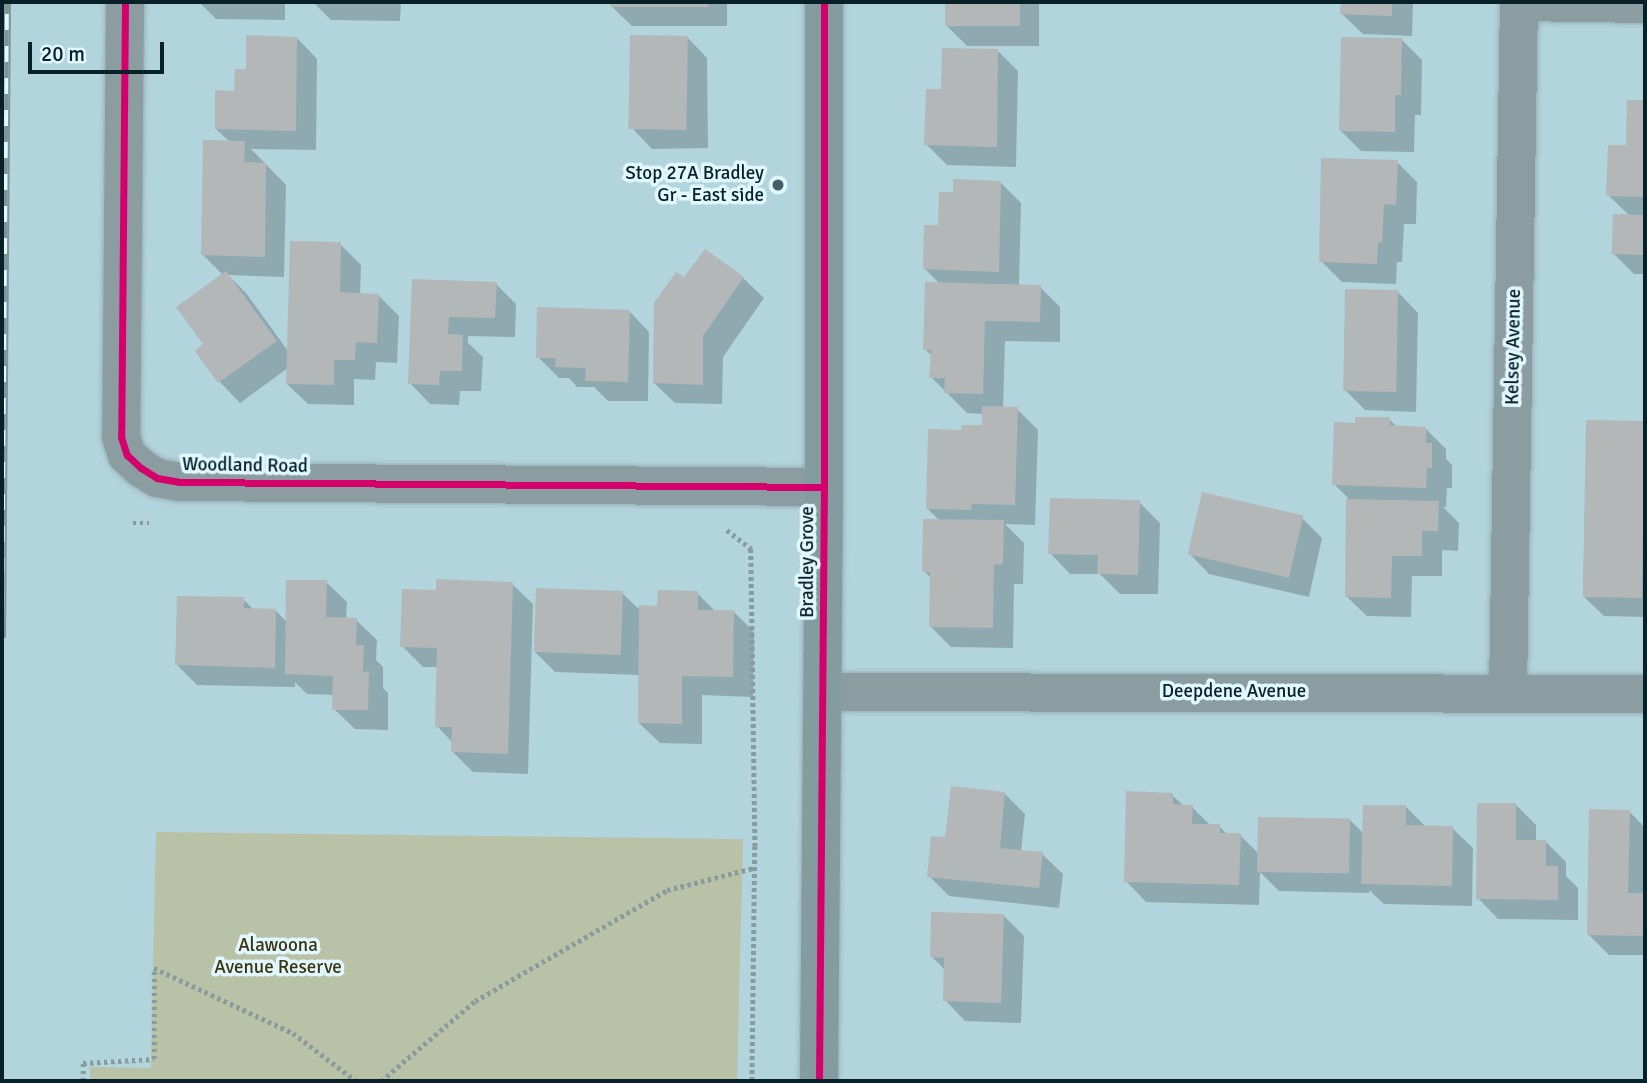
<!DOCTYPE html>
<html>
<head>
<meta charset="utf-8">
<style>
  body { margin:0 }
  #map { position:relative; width:1647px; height:1083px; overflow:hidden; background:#b2d4dc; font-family:Signika,sans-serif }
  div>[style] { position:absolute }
  .green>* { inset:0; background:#b9c1a7 }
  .shadow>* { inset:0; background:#0003 }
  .building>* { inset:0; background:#b3b7b8; transform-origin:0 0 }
  .path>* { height:4.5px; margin-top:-2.25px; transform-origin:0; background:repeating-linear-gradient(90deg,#889ca0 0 3.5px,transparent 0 7px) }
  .roads { filter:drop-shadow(0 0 2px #97b1b8) drop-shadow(0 0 2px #97b1b8) }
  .street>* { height:38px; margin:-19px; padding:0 19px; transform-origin:19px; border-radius:19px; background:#8b9da1 }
  .secondary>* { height:38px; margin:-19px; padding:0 19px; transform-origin:19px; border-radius:19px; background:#849ba0 }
  .rail>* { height:8px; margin-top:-4px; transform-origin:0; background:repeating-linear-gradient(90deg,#e0f8fe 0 16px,#80959b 0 32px); box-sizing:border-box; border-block:2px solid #80959b }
  .cycleway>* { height:7px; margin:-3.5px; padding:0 3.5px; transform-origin:3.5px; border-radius:3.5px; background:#d6006c }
  .dots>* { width:19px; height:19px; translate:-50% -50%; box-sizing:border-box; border:4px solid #e0f8fe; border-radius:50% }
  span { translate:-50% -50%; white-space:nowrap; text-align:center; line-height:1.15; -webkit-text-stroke:7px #e0f8fe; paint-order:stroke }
  .poi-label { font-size:19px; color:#082128 }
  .right { translate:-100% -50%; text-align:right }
  .street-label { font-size:19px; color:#082128 }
  .park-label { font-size:19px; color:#3d3410 }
  .frame { position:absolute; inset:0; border:4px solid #082128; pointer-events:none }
  .scale { position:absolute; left:28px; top:42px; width:136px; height:32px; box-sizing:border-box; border:4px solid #082128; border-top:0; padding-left:9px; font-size:21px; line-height:24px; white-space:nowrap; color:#082128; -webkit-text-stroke:5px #e0f8fe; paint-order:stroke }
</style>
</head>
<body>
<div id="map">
  <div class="green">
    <i style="clip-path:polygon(156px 832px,743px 839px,737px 1081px,90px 1081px,90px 1067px,151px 1068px)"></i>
  </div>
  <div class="shadow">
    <i style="clip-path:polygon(199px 2px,285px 2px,285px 20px,216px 19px)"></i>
    <i style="clip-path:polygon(313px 2px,401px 2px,400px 21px,331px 20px)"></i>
    <i style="clip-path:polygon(611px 2px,727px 2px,727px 26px,632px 26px,611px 6px)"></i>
    <i style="clip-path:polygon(947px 2px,1039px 2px,1039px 46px,967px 46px,947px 26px)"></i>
    <i style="clip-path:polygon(1342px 2px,1413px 2px,1412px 36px,1363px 34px,1342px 14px)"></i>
    <i style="clip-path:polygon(687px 37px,707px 58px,708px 148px,652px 149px,632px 128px)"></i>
    <i style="clip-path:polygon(297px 38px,317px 59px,316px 150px,251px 149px,286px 185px,284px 277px,228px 275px,246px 293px,288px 351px,340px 244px,361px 265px,360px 295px,378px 295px,399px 316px,397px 363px,376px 362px,375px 380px,354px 379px,354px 405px,308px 404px,287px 384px,288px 368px,240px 403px,220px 382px,197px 351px,206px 345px,223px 275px,203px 255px,230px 142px,216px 129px,248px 70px)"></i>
    <i style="clip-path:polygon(1402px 40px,1422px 60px,1421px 115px,1415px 115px,1414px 152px,1361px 151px,1341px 131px)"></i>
    <i style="clip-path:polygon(998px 51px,1018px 71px,1016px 167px,947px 165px,926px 144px,942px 91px)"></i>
    <i style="clip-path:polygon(1629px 102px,1645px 102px,1645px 274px,1634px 274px,1613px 253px,1630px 216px,1608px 195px,1627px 147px)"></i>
    <i style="clip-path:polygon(1397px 162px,1417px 182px,1416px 224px,1404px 224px,1402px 262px,1397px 262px,1396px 284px,1342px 282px,1321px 261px)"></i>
    <i style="clip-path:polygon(1000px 182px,1021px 203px,1019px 286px,1040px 287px,1060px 307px,1060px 342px,1005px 341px,1003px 409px,1017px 409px,1038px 430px,1035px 525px,1005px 524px,1024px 543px,1023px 584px,1014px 584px,1013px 648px,951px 647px,930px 626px,932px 579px,924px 571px,940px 521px,927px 508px,963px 432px,983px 427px,984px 414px,967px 413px,931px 377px,932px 356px,925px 349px,940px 284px,925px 269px,955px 194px)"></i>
    <i style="clip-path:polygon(705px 251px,743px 278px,764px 298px,723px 357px,722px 404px,675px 403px,654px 383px,685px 279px)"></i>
    <i style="clip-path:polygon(413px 281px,496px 284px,516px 304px,515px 337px,468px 336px,468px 343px,483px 357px,481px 391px,460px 391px,459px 405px,430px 404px,410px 383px)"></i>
    <i style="clip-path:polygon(1398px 292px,1418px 313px,1416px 412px,1365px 410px,1345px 390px)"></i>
    <i style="clip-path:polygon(629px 311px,649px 332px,648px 401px,608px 401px,594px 387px,577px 387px,569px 378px,559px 378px,538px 357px)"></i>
    <i style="clip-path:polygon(1389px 419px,1397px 427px,1426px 429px,1446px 449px,1446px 459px,1452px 465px,1452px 488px,1447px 488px,1446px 507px,1443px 507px,1459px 523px,1458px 551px,1442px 550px,1442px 576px,1412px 576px,1411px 617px,1367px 616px,1346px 596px,1348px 498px,1334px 484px,1357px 424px)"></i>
    <i style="clip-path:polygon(1587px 422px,1645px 423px,1645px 617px,1604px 616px,1583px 596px)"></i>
    <i style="clip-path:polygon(1139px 502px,1160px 523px,1158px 594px,1120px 594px,1100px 574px,1070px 574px,1050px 553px)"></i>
    <i style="clip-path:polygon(1302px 518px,1322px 538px,1309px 597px,1209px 574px,1189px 553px)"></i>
    <i style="clip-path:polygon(326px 582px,347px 602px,346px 620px,356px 620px,377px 640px,376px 660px,383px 667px,383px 688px,388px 693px,388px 730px,355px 729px,334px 709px,334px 695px,307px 694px,295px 682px,295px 687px,197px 685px,177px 665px,243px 599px,254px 610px,275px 610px,287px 622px)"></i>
    <i style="clip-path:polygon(512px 584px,533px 604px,528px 774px,473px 772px,453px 752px,453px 743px,437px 726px,438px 667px,423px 667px,402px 646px,438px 592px)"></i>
    <i style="clip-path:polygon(622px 593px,641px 611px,697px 593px,716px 612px,734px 612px,754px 632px,753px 697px,702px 695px,702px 744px,660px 743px,639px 723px,640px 675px,555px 672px,535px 652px)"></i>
    <i style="clip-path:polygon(1004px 793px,1025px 814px,1021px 852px,1042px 854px,1063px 874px,1059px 908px,949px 896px,929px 876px,947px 839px)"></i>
    <i style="clip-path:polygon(1172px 795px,1184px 806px,1192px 807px,1211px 826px,1219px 826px,1228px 835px,1240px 835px,1259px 854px,1350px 820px,1364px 834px,1406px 807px,1426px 827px,1452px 828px,1473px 848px,1472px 906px,1384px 904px,1369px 890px,1369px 893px,1279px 891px,1260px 872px,1259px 905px,1146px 902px,1126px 881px)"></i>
    <i style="clip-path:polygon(1516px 805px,1536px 825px,1536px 842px,1546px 842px,1566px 862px,1566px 876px,1578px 888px,1578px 920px,1498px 919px,1478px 898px)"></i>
    <i style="clip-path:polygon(1629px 811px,1645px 828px,1645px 955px,1609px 955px,1588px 934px)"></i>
    <i style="clip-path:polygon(1004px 916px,1024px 936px,1021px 1023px,965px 1021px,945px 1000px,946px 971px,932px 957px)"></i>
  </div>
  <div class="building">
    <i style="left:610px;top:2px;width:98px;height:5px"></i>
    <i style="left:945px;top:2px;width:75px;height:24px"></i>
    <i style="clip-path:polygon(1341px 2px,1392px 2px,1392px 16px,1340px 14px)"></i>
    <i style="clip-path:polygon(246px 35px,297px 37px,296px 131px,215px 129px,215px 90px,234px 91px,235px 69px,246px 69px)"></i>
    <i style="left:630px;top:35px;width:58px;height:94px;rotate:1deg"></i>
    <i style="clip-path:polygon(1341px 37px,1402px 38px,1401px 95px,1395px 95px,1395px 132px,1339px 131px)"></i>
    <i style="clip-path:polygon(942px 48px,998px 49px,997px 147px,924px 145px,926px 89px,941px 89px)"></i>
    <i style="clip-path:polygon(1627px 100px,1645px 100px,1645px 197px,1606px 196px,1608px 145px,1626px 145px)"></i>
    <i style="clip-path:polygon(203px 140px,245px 141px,244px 162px,266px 163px,265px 257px,201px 255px)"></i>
    <i style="clip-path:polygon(1321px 158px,1398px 160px,1396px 205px,1384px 204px,1382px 242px,1378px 242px,1377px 264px,1319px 262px)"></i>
    <i style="clip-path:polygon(953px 179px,1001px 181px,999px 272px,923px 269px,924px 225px,938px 225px,939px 192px,953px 192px)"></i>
    <i style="left:1613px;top:214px;width:32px;height:40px;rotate:2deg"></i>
    <i style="clip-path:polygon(290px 241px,341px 242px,340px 292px,379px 294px,377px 343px,356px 342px,355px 360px,334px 360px,334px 385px,286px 384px)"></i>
    <i style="clip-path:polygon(705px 249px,744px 277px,703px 336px,703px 385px,653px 383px,654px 303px,676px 272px,684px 277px)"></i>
    <i style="clip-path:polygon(226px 271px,277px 341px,218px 383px,195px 351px,203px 344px,176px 307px)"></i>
    <i style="clip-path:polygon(412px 279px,497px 282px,495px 318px,449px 317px,448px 334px,463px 335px,462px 371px,440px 371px,439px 385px,408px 384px)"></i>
    <i style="clip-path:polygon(925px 282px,1041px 285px,1040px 322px,985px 321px,983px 394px,944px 393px,945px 378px,929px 378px,931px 350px,923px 350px)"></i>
    <i style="left:1345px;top:289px;width:53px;height:102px;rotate:1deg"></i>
    <i style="clip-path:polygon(537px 307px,630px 310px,628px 382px,585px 381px,586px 368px,555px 367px,556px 358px,536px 358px)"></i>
    <i style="clip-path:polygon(982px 406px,1018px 407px,1015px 505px,972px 504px,971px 510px,926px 509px,928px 429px,961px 430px,962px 425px,982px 425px)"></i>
    <i style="clip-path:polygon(1355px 417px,1390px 417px,1390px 425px,1426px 427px,1426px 443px,1432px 443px,1432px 468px,1427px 468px,1426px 488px,1332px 485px,1334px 422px,1355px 423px)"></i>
    <i style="left:1586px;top:420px;width:59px;height:177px;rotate:1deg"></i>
    <i style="left:1202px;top:492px;width:104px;height:64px;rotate:13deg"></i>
    <i style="clip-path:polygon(1050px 498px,1140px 500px,1138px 575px,1097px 574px,1098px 555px,1048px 554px)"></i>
    <i style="clip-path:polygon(1346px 499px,1439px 501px,1438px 531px,1422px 531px,1422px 556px,1392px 556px,1391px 598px,1345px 597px)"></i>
    <i style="clip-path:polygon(923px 519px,1004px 520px,1003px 564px,994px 565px,993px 628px,929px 627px,930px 572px,922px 572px)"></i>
    <i style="clip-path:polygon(436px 579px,513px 582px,508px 754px,451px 752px,452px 727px,435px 727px,437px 648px,400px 647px,402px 589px,436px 590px)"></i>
    <i style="clip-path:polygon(286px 580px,327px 580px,326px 617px,357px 618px,356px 645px,364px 645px,363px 672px,369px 671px,368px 710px,332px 710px,333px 676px,285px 674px)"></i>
    <i style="left:536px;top:588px;width:87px;height:64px;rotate:2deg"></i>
    <i style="clip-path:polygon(658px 590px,698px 591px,698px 610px,734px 610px,733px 677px,682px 676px,682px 724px,638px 723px,639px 605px,657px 606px)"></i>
    <i style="clip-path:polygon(177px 596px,244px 597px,244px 608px,276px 609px,275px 668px,175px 665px)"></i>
    <i style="clip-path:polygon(951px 786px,1005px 792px,1000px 848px,1043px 852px,1039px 888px,927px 877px,931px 836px,945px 837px)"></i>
    <i style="clip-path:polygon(1126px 791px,1173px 793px,1173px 804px,1193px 805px,1192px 824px,1220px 824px,1220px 833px,1241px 833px,1239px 885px,1124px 882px)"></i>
    <i style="clip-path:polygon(1477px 803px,1516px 803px,1516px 840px,1546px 840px,1546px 866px,1558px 866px,1558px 900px,1476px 899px)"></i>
    <i style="clip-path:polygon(1363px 805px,1406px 805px,1406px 825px,1453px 826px,1452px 886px,1361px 884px)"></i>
    <i style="clip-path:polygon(1589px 809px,1630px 810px,1628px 893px,1645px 893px,1645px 936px,1587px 935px)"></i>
    <i style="left:1258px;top:817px;width:92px;height:55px;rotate:1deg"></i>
    <i style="clip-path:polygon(931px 912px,1004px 914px,1001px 1003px,943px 1001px,944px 958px,930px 957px)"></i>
  </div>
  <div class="path">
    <i style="left:133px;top:523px;width:16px"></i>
    <i style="left:727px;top:530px;width:31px;rotate:38deg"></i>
    <i style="left:751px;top:549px;width:297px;rotate:89.2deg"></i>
    <i style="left:755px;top:846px;width:235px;rotate:90.7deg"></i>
    <i style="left:83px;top:1081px;width:18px;rotate:-90deg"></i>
    <i style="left:83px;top:1063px;width:71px;rotate:-3.2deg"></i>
    <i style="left:154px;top:1059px;width:91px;rotate:-90deg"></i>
    <i style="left:154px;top:968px;width:153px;rotate:25.1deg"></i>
    <i style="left:293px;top:1033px;width:79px;rotate:37.3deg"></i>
    <i style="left:381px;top:1081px;width:123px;rotate:-40.4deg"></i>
    <i style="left:475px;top:1001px;width:222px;rotate:-30deg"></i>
    <i style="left:667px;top:890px;width:90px;rotate:-14.2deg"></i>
  </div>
  <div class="roads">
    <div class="street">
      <i style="left:125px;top:2px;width:435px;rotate:90.5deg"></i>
      <i style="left:121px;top:437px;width:19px;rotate:72deg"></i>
      <i style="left:127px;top:455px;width:19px;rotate:43deg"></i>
      <i style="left:141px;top:468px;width:19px;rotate:32deg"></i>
      <i style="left:157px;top:478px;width:22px;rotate:10deg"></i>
      <i style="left:179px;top:482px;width:645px;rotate:0.44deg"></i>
      <i style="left:1519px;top:2px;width:126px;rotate:0.9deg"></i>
      <i style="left:823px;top:692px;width:822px;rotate:0.14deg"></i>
      <i style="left:1508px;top:692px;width:690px;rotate:-89.09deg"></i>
    </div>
    <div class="secondary">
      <i style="left:819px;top:1081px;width:594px;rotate:-89.52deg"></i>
      <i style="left:824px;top:487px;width:485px;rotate:-90deg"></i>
    </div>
  </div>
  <div class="rail">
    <i style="left:2px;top:638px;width:636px;rotate:-89.55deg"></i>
  </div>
  <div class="cycleway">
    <i style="left:125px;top:2px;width:435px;rotate:90.5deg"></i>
    <i style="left:121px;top:437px;width:19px;rotate:72deg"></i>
    <i style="left:127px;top:455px;width:19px;rotate:43deg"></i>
    <i style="left:141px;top:468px;width:19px;rotate:32deg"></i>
    <i style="left:157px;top:478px;width:22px;rotate:10deg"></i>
    <i style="left:179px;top:482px;width:645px;rotate:0.44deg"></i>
    <i style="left:819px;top:1081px;width:594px;rotate:-89.52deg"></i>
    <i style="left:824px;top:487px;width:485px;rotate:-90deg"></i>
  </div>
  <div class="dots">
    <i style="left:778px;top:185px;background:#446067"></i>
  </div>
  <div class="poi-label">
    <span class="right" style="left:764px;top:185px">Stop 27A Bradley<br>Gr - East side</span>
  </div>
  <div class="street-label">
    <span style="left:1514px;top:347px;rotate:-89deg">Kelsey Avenue</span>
    <span style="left:245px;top:466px;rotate:1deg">Woodland Road</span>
    <span style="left:808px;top:562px;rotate:-90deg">Bradley Grove</span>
    <span style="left:1234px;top:692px">Deepdene Avenue</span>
  </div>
  <div class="park-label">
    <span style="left:278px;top:957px">Alawoona<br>Avenue Reserve</span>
  </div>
  <div class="frame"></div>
  <div class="scale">20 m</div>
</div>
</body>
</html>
